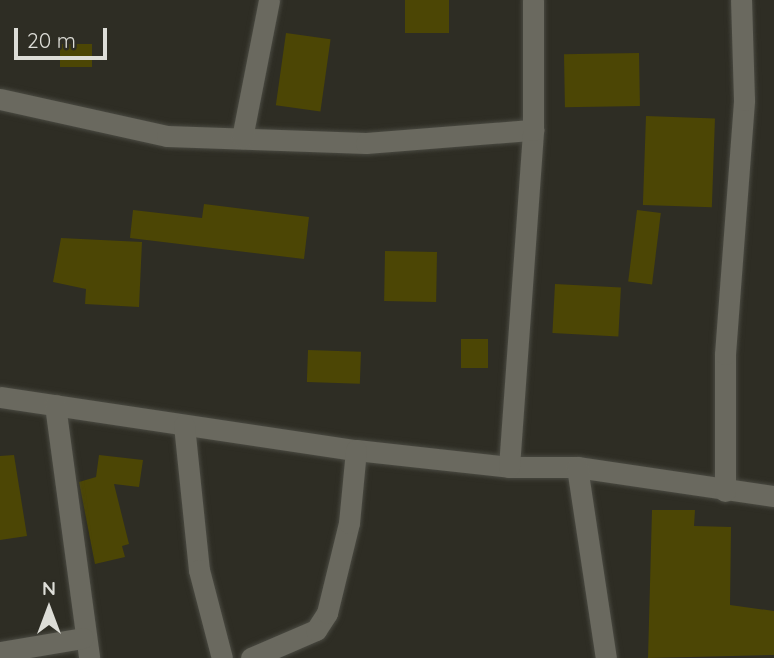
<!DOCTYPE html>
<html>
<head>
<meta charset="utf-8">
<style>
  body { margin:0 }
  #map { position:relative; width:774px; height:658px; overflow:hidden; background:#2e2d24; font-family:Quicksand,sans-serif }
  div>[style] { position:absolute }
  .building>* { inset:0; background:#4c4605; transform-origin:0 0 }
  .roads { filter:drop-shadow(0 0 2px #4a4a42) drop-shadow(0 0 2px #4a4a42) }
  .street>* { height:21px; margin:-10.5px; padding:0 10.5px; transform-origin:10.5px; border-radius:10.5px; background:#6a695f }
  span { translate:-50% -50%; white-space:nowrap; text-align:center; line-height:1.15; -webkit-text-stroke:7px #2e2d24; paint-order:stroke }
  .north { position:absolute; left:14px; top:574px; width:70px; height:70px; -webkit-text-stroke:5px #2e2d24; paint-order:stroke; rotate:0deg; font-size:19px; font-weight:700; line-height:28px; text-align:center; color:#ddddd7 }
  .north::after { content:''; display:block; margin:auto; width:24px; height:32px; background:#ddddd7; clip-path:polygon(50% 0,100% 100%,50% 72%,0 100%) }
  .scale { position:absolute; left:14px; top:28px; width:93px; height:32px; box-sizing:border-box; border:4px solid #ddddd7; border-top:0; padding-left:9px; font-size:21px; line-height:24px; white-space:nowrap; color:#ddddd7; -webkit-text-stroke:5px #2e2d24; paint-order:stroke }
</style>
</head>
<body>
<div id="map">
  <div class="building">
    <i style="left:405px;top:0;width:44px;height:33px"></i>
    <i style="left:286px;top:33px;width:45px;height:73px;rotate:8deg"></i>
    <i style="left:60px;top:44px;width:32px;height:23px"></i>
    <i style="left:639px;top:53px;width:53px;height:75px;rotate:89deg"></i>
    <i style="left:646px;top:116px;width:69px;height:89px;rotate:2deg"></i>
    <i style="clip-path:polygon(204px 204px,309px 217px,304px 259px,130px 238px,133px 210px,202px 218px)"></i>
    <i style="left:637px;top:210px;width:24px;height:72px;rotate:7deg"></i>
    <i style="clip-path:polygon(61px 238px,142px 242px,139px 307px,85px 304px,86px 289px,53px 282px)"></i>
    <i style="left:385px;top:251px;width:52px;height:50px;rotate:1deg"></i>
    <i style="left:555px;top:284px;width:66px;height:49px;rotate:3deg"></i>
    <i style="left:461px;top:339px;width:27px;height:29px"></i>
    <i style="left:308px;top:350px;width:53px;height:32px;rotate:2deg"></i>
    <i style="clip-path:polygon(14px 455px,27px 536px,0 540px,0 456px)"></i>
    <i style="clip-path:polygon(99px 455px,143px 460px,139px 487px,114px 484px,129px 544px,122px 546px,125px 557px,95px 564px,79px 482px,96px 477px)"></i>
    <i style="clip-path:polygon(652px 510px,695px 510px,694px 526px,731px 527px,730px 605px,774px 611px,774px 655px,648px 658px)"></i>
  </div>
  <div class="roads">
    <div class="street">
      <i style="left:0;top:99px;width:171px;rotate:12.5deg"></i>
      <i style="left:167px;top:136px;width:199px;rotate:2deg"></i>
      <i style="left:366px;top:143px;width:168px;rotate:-4.5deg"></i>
      <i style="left:242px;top:138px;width:141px;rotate:-78.9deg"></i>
      <i style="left:0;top:397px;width:360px;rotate:8.5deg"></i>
      <i style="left:356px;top:450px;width:154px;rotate:6.3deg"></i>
      <i style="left:509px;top:467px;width:68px"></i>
      <i style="left:577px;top:467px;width:199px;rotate:8.4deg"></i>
      <i style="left:55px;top:405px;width:255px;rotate:82.3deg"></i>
      <i style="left:184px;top:425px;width:146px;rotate:84.1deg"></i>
      <i style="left:199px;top:570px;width:91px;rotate:75.4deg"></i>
      <i style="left:509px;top:467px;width:338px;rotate:-85.9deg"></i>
      <i style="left:533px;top:130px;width:130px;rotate:-90deg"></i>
      <i style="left:577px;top:467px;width:193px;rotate:81.4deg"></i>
      <i style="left:725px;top:491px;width:137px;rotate:-90deg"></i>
      <i style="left:725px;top:354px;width:255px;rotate:-85.7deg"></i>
      <i style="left:744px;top:100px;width:100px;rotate:-91.7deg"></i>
      <i style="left:0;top:652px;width:84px;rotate:-9.6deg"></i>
      <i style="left:251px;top:658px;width:71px;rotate:-23.3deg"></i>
      <i style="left:316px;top:630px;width:20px;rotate:-57deg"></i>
      <i style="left:327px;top:613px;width:93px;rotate:-76.3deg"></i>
      <i style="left:349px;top:523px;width:73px;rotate:-84.5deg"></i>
    </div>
  </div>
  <div class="north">N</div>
  <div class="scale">20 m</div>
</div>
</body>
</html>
